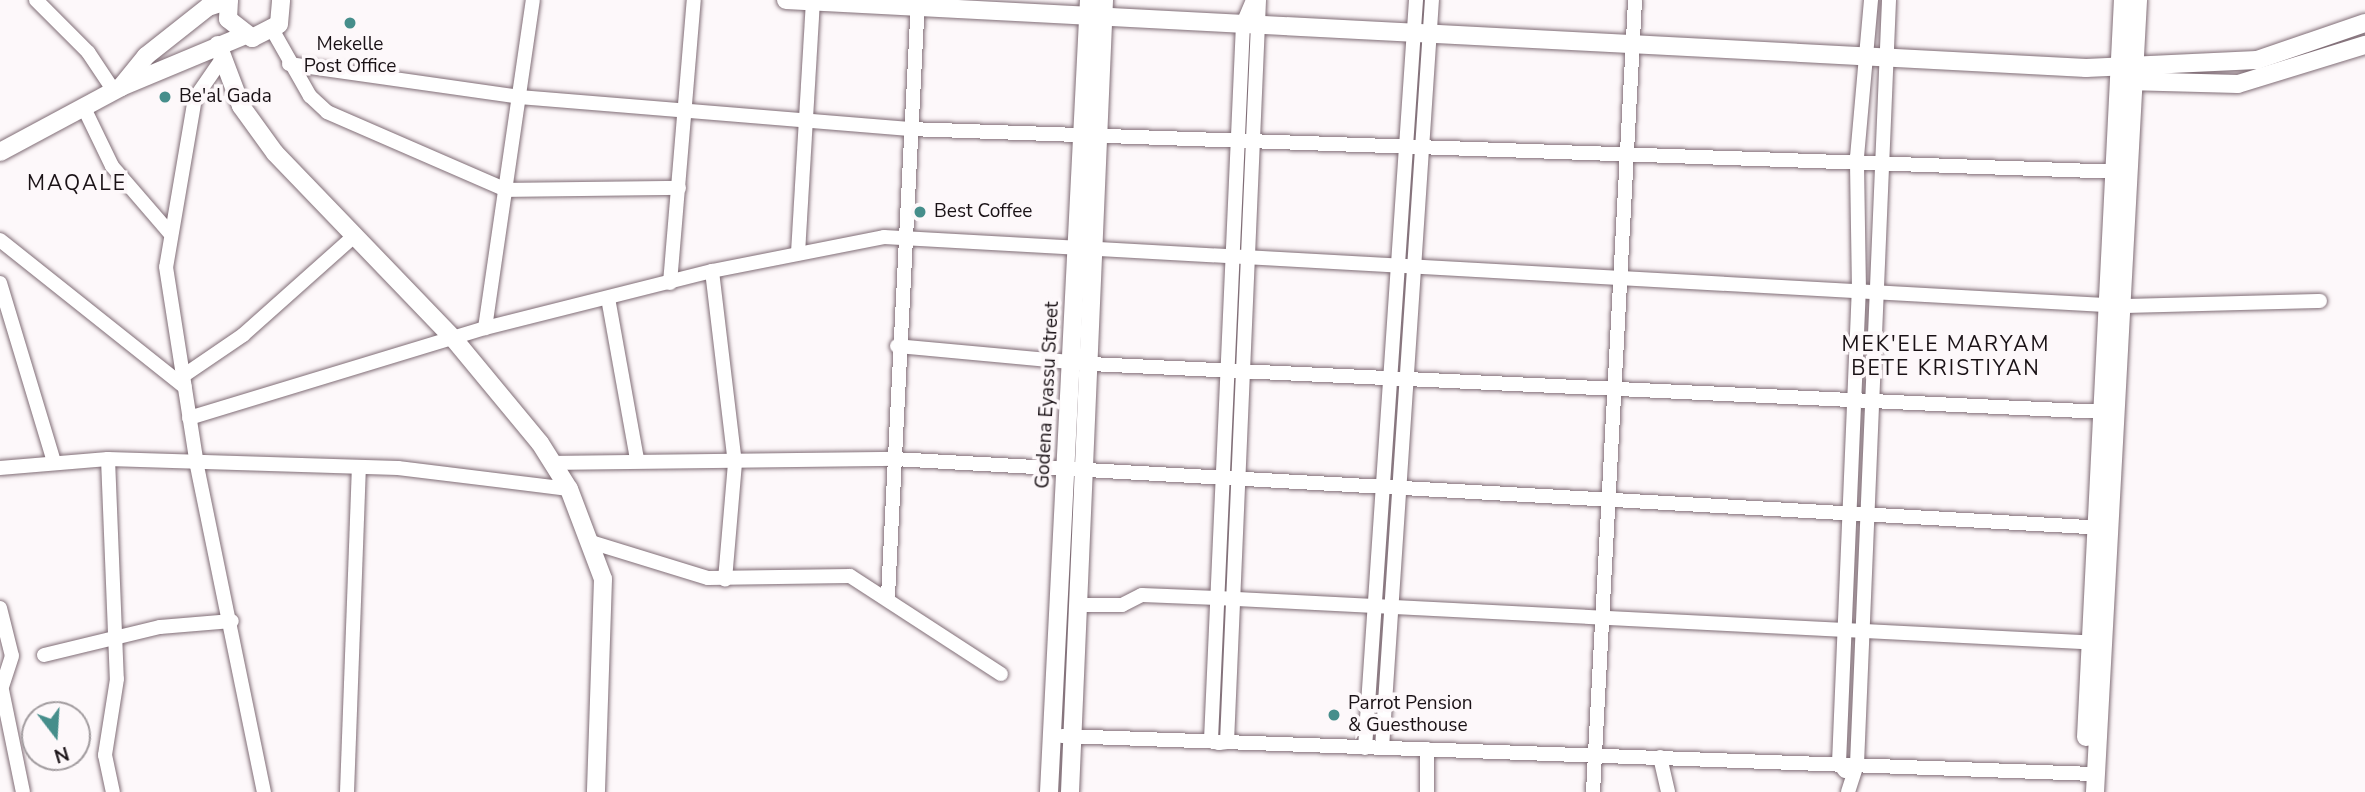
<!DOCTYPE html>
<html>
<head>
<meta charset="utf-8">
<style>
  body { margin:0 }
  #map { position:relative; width:2365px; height:792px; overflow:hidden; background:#fdf8fa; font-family:"Nunito Sans",sans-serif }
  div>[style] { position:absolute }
  .roads { filter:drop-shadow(0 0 2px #806d76) drop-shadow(0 0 2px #806d76) }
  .minor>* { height:14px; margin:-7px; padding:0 7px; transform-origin:7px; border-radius:7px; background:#fff }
  .tertiary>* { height:18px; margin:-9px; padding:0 9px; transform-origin:9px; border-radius:9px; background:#fff }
  .dots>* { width:19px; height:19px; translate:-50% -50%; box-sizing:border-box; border:4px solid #fdf8fa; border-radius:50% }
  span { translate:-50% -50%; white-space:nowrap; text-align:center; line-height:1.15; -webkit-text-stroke:7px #fdf8fa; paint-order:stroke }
  .poi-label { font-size:19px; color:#1a1216 }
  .left { translate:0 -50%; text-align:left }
  .street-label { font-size:19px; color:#1a1216 }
  .neighbourhood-label { font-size:21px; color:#1a1216; letter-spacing:2px }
  .north { position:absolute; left:21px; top:701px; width:70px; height:70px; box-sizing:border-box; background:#fdf8fa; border:2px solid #a29c9f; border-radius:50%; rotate:163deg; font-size:19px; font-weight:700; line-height:28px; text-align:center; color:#1a1216 }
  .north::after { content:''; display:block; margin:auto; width:24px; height:32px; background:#468e8b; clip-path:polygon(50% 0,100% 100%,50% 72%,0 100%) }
</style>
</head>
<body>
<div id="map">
  <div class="roads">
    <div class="minor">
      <i style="left:36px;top:0;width:74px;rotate:45deg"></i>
      <i style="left:88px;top:52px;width:47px;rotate:56.3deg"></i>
      <i style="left:1253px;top:0;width:26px;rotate:113deg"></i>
      <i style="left:1243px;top:24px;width:718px;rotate:92.56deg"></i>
      <i style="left:1211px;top:741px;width:8px;rotate:14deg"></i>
      <i style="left:1219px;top:743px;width:8px;rotate:-7deg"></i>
      <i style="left:1227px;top:742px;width:743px;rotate:-87.53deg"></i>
      <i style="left:273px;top:31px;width:75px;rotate:60.4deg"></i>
      <i style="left:310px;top:96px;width:23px;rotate:43deg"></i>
      <i style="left:327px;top:112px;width:195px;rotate:23.5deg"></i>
      <i style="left:506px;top:190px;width:173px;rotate:-0.7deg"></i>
      <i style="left:222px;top:59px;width:47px;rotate:124.7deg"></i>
      <i style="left:195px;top:98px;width:171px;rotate:99.7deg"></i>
      <i style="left:166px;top:267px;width:201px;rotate:81.1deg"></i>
      <i style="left:197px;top:466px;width:333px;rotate:78.4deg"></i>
      <i style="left:289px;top:64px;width:233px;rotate:8.1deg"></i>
      <i style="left:520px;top:97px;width:390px;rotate:4.7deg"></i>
      <i style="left:909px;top:129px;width:1216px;rotate:2.03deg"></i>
      <i style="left:84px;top:108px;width:64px;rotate:64.2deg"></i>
      <i style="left:112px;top:166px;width:87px;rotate:49.2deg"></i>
      <i style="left:0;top:240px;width:236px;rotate:38.5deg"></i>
      <i style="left:798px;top:253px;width:252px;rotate:-86.6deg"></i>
      <i style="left:712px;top:271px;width:193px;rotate:83.2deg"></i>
      <i style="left:735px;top:463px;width:117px;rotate:94.9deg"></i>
      <i style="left:0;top:283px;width:187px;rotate:73.2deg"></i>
      <i style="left:670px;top:283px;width:284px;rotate:-85.2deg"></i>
      <i style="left:608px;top:298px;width:164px;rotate:79.8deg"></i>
      <i style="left:485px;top:328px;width:331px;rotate:-81.7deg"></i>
      <i style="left:897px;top:346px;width:194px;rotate:5.3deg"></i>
      <i style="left:1090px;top:364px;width:1014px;rotate:2.71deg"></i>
      <i style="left:183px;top:376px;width:73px;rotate:-34.3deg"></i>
      <i style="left:243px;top:335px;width:147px;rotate:-41.7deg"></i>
      <i style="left:189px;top:418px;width:309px;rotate:-16.9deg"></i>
      <i style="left:485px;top:328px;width:234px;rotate:-14.1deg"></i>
      <i style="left:712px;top:271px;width:175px;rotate:-11.2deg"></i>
      <i style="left:884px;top:237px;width:1241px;rotate:3.19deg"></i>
      <i style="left:2123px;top:306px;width:197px;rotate:-1.5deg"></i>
      <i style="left:108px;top:459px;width:220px;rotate:87.7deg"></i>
      <i style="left:117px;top:679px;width:77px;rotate:99deg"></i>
      <i style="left:105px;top:755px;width:38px;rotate:78deg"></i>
      <i style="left:554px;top:463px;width:340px;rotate:-0.7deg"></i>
      <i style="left:894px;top:459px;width:1212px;rotate:3.26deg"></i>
      <i style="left:0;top:468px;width:108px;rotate:-4.8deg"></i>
      <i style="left:108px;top:459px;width:290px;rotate:1.8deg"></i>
      <i style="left:398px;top:468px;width:172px;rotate:7deg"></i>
      <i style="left:594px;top:543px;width:119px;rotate:17.1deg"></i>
      <i style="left:708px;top:578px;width:142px;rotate:-0.8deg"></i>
      <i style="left:850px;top:576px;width:180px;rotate:33deg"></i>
      <i style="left:888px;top:596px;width:597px;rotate:-87.12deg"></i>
      <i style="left:1081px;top:605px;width:41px"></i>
      <i style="left:1122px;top:605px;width:22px;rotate:-27deg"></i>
      <i style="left:1142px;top:595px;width:75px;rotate:2.3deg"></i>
      <i style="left:1217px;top:598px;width:885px;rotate:2.91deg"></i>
      <i style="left:0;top:608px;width:49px;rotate:76deg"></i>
      <i style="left:12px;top:656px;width:39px;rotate:108deg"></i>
      <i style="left:44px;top:655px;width:119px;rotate:-13.6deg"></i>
      <i style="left:160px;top:627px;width:72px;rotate:-4.8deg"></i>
      <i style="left:2px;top:690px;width:104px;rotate:78.4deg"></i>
      <i style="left:1062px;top:736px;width:1034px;rotate:2.11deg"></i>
      <i style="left:1365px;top:748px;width:750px;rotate:-86.1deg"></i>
      <i style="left:1382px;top:748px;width:750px;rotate:-86.18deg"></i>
      <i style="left:1660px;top:757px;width:36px;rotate:77deg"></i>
      <i style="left:1845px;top:771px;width:10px;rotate:-127deg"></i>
      <i style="left:1839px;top:763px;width:472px;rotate:-87.6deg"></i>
      <i style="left:1859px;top:291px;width:134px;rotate:-90.9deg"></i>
      <i style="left:1857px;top:157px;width:158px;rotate:-84.9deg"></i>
      <i style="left:347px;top:792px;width:325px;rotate:-87.9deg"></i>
      <i style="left:1427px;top:792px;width:43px;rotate:-90deg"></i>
      <i style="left:1593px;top:792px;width:793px;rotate:-86.96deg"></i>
      <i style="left:1848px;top:792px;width:29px;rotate:-72deg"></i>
      <i style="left:1857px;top:764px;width:765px;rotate:-87.6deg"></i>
    </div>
    <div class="tertiary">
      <i style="left:229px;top:0;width:19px;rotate:93deg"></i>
      <i style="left:228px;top:19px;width:31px;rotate:38deg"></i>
      <i style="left:252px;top:38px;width:30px;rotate:-27deg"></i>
      <i style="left:279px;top:24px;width:24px;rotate:-85deg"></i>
      <i style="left:786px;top:0;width:1302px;rotate:2.99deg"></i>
      <i style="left:2086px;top:68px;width:171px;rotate:-2.7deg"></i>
      <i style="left:2257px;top:60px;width:114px;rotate:-18.9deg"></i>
      <i style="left:218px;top:45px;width:65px;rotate:69.3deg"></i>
      <i style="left:241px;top:106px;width:58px;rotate:54.1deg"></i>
      <i style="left:275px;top:153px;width:257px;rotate:46.1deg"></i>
      <i style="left:453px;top:338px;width:136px;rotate:50.4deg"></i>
      <i style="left:540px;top:443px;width:54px;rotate:57.8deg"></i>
      <i style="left:569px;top:489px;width:96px;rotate:69.3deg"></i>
      <i style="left:603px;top:579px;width:213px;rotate:91.9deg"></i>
      <i style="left:2126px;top:81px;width:112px;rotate:1.5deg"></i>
      <i style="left:2238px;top:84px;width:133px;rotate:-17.1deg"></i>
      <i style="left:121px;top:87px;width:40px;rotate:-51deg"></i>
      <i style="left:146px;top:56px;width:79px;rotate:-38.3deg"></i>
      <i style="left:208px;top:7px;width:22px;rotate:-18deg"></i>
      <i style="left:0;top:152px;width:137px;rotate:-28.2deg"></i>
      <i style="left:121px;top:87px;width:132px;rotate:-22.7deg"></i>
      <i style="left:2086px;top:737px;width:738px;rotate:-87.13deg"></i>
      <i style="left:1049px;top:792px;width:793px;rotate:-87.11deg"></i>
      <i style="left:1070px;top:792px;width:793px;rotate:-87.54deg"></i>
      <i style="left:2095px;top:792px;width:793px;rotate:-86.89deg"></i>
    </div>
  </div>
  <div class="dots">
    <i style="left:350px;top:23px;background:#468e8b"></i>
    <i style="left:165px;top:97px;background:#468e8b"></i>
    <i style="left:920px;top:212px;background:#468e8b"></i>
    <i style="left:1334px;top:715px;background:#468e8b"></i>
  </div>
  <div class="poi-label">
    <span style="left:350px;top:56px">Mekelle<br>Post Office</span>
    <span class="left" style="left:179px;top:97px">Be'al Gada</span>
    <span class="left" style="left:934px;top:212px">Best Coffee</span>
    <span class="left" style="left:1348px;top:715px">Parrot Pension<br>&amp; Guesthouse</span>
  </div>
  <div class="street-label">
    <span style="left:1048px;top:395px;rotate:-87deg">Godena Eyassu Street</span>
  </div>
  <div class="neighbourhood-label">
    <span style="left:77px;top:183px">MAQALE</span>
    <span style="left:1946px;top:356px">MEK'ELE MARYAM<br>BETE KRISTIYAN</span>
  </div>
  <div class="north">N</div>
</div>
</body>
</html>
